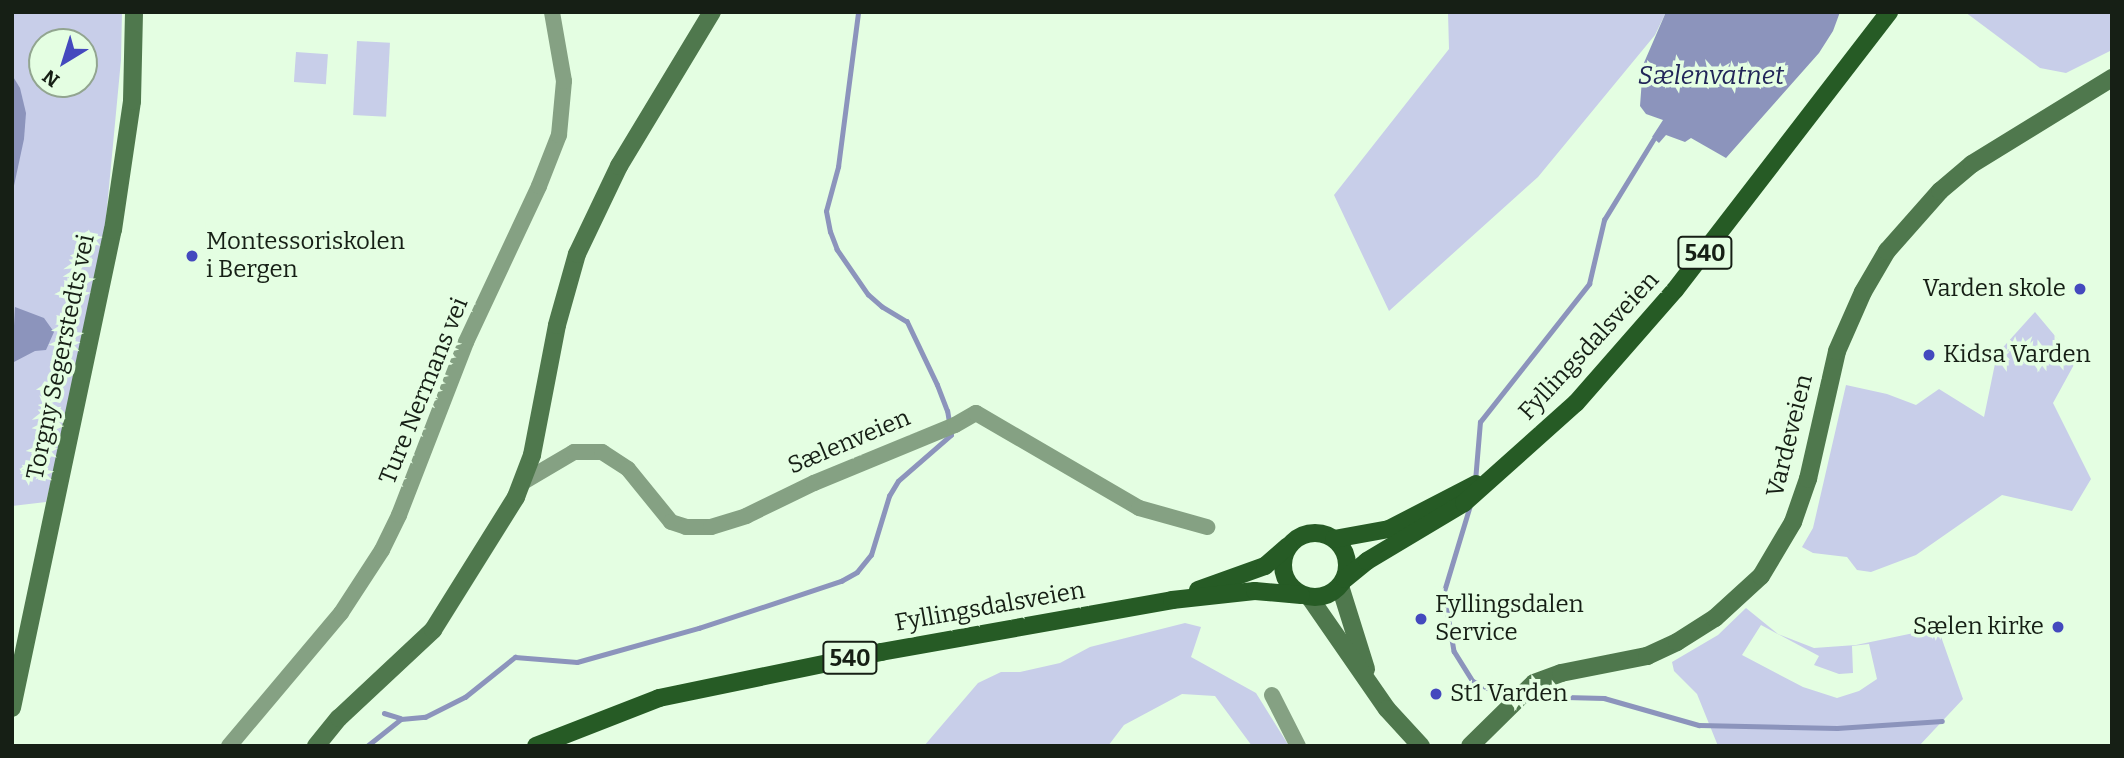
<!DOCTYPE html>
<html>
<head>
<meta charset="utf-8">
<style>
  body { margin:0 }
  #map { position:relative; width:2124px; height:758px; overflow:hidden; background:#e4fee2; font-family:Bitter,serif }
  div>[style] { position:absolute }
  .green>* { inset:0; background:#c8cee9; transform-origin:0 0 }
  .water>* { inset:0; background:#8c94bc }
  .stream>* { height:4.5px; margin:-2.25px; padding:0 2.25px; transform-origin:2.25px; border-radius:2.25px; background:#8c94bc }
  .street>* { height:16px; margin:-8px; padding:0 8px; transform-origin:8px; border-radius:8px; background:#85a183 }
  .secondary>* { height:18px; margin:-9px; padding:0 9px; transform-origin:9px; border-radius:9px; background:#4f784d }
  .primary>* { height:18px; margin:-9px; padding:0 9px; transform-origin:9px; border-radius:9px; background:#265b25 }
  .primary>.ring { margin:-9px; padding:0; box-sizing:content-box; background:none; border:18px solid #265b25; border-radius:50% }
  .dots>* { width:19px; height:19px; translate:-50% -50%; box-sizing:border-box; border:4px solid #e4fee2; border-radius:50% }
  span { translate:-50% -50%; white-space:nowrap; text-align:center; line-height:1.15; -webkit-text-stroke:7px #e4fee2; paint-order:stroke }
  .shield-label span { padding:2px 5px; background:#e4fee2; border:2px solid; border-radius:5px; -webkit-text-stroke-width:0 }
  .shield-label { font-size:23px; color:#161f15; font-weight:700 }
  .poi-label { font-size:24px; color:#161f15 }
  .left { translate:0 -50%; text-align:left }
  .right { translate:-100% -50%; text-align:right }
  .street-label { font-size:24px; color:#161f15 }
  .water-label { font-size:26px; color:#212558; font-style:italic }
  .frame { position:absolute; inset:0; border:14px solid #161f15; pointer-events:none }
  .north { position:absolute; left:28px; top:28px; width:70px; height:70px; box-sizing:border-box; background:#e4fee2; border:2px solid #92a590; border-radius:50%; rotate:218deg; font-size:19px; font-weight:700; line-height:28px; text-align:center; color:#161f15 }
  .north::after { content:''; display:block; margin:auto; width:24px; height:32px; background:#4449be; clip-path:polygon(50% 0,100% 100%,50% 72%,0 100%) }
</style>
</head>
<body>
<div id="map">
  <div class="green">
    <i style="clip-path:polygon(evenodd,12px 12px,122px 12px,121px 60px,105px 229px,57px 456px,46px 502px,12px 506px,12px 12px,42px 42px,84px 42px,84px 84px,42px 84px,42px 42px)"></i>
    <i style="clip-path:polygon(1448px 12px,1666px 12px,1655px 35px,1538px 177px,1389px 311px,1334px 195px,1449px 49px)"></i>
    <i style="clip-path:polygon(1965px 12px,2112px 12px,2112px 50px,2066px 73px,2040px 68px)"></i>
    <i style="left:357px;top:41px;width:33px;height:74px;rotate:3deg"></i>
    <i style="left:296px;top:52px;width:32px;height:30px;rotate:4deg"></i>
    <i style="clip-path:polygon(2035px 312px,2076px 361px,2053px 403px,2091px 479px,2072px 511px,2002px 495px,1916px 555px,1871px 572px,1857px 570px,1847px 557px,1813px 553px,1802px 547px,1813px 528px,1846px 385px,1887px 394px,1916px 405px,1939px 389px,1984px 417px,1997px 354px)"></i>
    <i style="clip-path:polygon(evenodd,1746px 608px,1778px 634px,1814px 648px,1856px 645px,1938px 628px,1963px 699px,1919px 746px,1718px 746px,1697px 694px,1674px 671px,1672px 662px,1718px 635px,1746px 608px,1761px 625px,1819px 656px,1814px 665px,1839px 674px,1853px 673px,1852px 646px,1869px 644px,1877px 679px,1859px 691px,1837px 698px,1803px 687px,1742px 655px,1761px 625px)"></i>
    <i style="clip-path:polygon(1185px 623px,1201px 627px,1191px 657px,1256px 693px,1289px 746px,1252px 746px,1215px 696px,1182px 694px,1124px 725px,1108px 746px,924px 746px,978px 683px,1001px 672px,1020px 672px,1060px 663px,1090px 647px)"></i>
  </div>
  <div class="water">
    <i style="clip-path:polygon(1666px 12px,1840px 12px,1833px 31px,1819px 53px,1726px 158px,1691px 138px,1685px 142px,1666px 135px,1659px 143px,1652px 137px,1663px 120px,1646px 114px,1640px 106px,1643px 65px)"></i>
    <i style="clip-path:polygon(12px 75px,20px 88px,26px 113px,24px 139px,12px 195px)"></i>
    <i style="clip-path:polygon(15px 307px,44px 318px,54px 332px,46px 350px,35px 351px,12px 363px)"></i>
  </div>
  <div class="stream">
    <i style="left:1475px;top:481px;width:59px;rotate:-85.2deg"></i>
    <i style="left:1480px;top:422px;width:176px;rotate:-51.7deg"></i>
    <i style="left:1589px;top:284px;width:66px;rotate:-76.8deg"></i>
    <i style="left:1604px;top:220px;width:94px;rotate:-58.5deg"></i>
    <i style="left:1470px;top:507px;width:90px;rotate:106.8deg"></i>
    <i style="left:1444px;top:593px;width:59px;rotate:80.2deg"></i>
    <i style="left:1454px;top:651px;width:36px;rotate:58deg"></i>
    <i style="left:1473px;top:681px;width:26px;rotate:25deg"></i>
    <i style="left:1497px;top:692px;width:18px;rotate:9deg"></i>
    <i style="left:1527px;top:696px;width:77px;rotate:1.5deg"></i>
    <i style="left:1604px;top:698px;width:99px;rotate:15.9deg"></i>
    <i style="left:1699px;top:725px;width:138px;rotate:1.2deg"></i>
    <i style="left:1837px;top:728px;width:105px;rotate:-3.8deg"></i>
    <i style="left:384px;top:713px;width:17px;rotate:17deg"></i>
    <i style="left:367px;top:746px;width:43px;rotate:-38.5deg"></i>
    <i style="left:401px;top:719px;width:24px;rotate:-5deg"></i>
    <i style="left:425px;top:717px;width:45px;rotate:-26.6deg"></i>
    <i style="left:465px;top:697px;width:64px;rotate:-38.7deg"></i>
    <i style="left:515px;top:657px;width:62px;rotate:4.6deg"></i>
    <i style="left:577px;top:662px;width:127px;rotate:-15.6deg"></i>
    <i style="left:699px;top:628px;width:150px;rotate:-18.3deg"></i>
    <i style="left:841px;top:581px;width:18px;rotate:-29deg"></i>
    <i style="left:857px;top:572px;width:22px;rotate:-51deg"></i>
    <i style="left:871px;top:555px;width:62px;rotate:-73deg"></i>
    <i style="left:889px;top:496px;width:17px;rotate:-59deg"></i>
    <i style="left:898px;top:481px;width:70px;rotate:-41deg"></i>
    <i style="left:951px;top:435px;width:24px;rotate:-99deg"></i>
    <i style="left:947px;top:411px;width:28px;rotate:-111deg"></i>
    <i style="left:937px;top:385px;width:70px;rotate:-115.5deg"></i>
    <i style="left:907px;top:322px;width:29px;rotate:-149deg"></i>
    <i style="left:882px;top:307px;width:18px;rotate:-139deg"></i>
    <i style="left:868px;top:295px;width:55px;rotate:-124.6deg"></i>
    <i style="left:837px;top:250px;width:19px;rotate:-111deg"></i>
    <i style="left:830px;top:232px;width:21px;rotate:-101deg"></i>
    <i style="left:826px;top:211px;width:46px;rotate:-74.7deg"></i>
    <i style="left:838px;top:167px;width:156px;rotate:-82.6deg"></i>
  </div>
  <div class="street">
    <i style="left:523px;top:482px;width:59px;rotate:-30.5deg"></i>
    <i style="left:574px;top:452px;width:28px"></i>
    <i style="left:602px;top:452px;width:31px;rotate:33deg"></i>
    <i style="left:628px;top:469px;width:68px;rotate:50.9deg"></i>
    <i style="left:671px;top:522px;width:16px;rotate:18deg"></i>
    <i style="left:686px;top:527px;width:25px"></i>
    <i style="left:711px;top:527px;width:37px;rotate:-17deg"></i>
    <i style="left:746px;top:516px;width:76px;rotate:-25.9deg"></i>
    <i style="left:814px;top:483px;width:152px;rotate:-22.4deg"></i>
    <i style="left:955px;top:425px;width:24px;rotate:-30deg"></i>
    <i style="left:976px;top:413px;width:189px;rotate:30.2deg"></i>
    <i style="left:1139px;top:508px;width:71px;rotate:15.6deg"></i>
    <i style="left:1272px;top:695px;width:57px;rotate:63deg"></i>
    <i style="left:229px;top:746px;width:174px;rotate:-49.9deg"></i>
    <i style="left:341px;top:613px;width:75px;rotate:-56.9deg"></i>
    <i style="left:382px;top:550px;width:39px;rotate:-64deg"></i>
    <i style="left:399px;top:515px;width:186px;rotate:-68.8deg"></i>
    <i style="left:466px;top:342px;width:172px;rotate:-64.9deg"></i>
    <i style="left:539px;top:186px;width:55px;rotate:-68.6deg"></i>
    <i style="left:559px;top:135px;width:54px;rotate:-84.7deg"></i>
    <i style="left:564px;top:81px;width:70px;rotate:-99.9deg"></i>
  </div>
  <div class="secondary">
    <i style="left:1340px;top:586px;width:87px;rotate:72.6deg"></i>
    <i style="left:1310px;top:598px;width:135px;rotate:55.3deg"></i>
    <i style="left:1387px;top:709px;width:50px;rotate:47.4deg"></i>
    <i style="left:12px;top:708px;width:489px;rotate:-78.1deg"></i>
    <i style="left:113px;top:230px;width:130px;rotate:-81.6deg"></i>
    <i style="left:132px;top:101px;width:89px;rotate:-88.7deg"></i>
    <i style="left:316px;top:746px;width:36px;rotate:-51deg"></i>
    <i style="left:339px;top:718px;width:129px;rotate:-43.1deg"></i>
    <i style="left:433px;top:630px;width:157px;rotate:-58deg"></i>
    <i style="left:516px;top:497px;width:45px;rotate:-69.1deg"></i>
    <i style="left:532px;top:455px;width:132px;rotate:-79.1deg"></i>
    <i style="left:557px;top:325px;width:74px;rotate:-74.3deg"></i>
    <i style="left:577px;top:254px;width:98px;rotate:-64.5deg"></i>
    <i style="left:619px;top:166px;width:180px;rotate:-58.9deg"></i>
    <i style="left:1470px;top:746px;width:90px;rotate:-44.5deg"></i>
    <i style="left:1534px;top:683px;width:29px;rotate:-20deg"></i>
    <i style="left:1561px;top:673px;width:88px;rotate:-11.2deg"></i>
    <i style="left:1647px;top:656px;width:33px;rotate:-25deg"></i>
    <i style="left:1677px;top:642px;width:45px;rotate:-32.3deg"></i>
    <i style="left:1715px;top:618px;width:62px;rotate:-42.4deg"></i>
    <i style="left:1761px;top:576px;width:63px;rotate:-59.3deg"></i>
    <i style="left:1793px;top:522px;width:46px;rotate:-70.8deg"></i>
    <i style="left:1808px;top:479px;width:131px;rotate:-77.2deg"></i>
    <i style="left:1837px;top:351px;width:64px;rotate:-66.2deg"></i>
    <i style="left:1863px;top:292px;width:48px;rotate:-59.7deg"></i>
    <i style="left:1887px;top:251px;width:80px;rotate:-48.5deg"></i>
    <i style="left:1940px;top:191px;width:42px;rotate:-40.2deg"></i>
    <i style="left:1972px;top:164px;width:164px;rotate:-31.6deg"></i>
  </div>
  <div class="primary">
    <i class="ring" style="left:1283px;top:533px;width:46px;height:46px"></i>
    <i style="left:1334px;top:539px;width:56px;rotate:-10.3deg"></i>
    <i style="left:1389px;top:529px;width:98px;rotate:-27.3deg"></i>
    <i style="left:1345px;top:579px;width:28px;rotate:-39deg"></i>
    <i style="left:1367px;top:561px;width:113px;rotate:-30.9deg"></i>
    <i style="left:1464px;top:503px;width:150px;rotate:-41.8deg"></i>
    <i style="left:1576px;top:403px;width:150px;rotate:-48.8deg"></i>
    <i style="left:1675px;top:290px;width:351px;rotate:-52.4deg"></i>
    <i style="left:1198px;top:590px;width:71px;rotate:-19.7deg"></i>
    <i style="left:1265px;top:566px;width:30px;rotate:-41deg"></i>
    <i style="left:536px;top:746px;width:132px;rotate:-21.3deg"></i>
    <i style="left:659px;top:698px;width:227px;rotate:-11.7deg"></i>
    <i style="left:881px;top:652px;width:296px;rotate:-10.1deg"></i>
    <i style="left:1172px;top:600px;width:83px;rotate:-6.2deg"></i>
    <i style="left:1255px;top:591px;width:46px;rotate:5deg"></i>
  </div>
  <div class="dots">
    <i style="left:192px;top:256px;background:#4449be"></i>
    <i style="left:2080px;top:289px;background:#4449be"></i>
    <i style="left:1929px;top:355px;background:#4449be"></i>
    <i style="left:1421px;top:619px;background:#4449be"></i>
    <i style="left:2058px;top:627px;background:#4449be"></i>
    <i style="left:1436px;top:694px;background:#4449be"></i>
  </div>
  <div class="shield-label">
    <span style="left:1705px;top:253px">540</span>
    <span style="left:850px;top:658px">540</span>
  </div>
  <div class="poi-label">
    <span class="left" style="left:206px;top:256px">Montessoriskolen<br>i Bergen</span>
    <span class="right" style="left:2066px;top:289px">Varden skole</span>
    <span class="left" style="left:1943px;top:355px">Kidsa Varden</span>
    <span class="left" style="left:1435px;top:619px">Fyllingsdalen<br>Service</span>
    <span class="right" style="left:2044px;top:627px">Sælen kirke</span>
    <span class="left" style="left:1450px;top:694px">St1 Varden</span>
  </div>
  <div class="street-label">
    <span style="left:1589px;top:346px;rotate:-47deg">Fyllingsdalsveien</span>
    <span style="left:61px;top:357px;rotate:-78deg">Torgny Segerstedts vei</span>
    <span style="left:424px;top:391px;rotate:-68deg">Ture Nermans vei</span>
    <span style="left:1790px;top:436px;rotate:-76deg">Vardeveien</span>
    <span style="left:849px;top:442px;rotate:-23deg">Sælenveien</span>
    <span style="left:990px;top:607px;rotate:-10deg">Fyllingsdalsveien</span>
  </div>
  <div class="water-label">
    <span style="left:1711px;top:76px">Sælenvatnet</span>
  </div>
  <div class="frame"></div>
  <div class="north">N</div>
</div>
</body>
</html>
